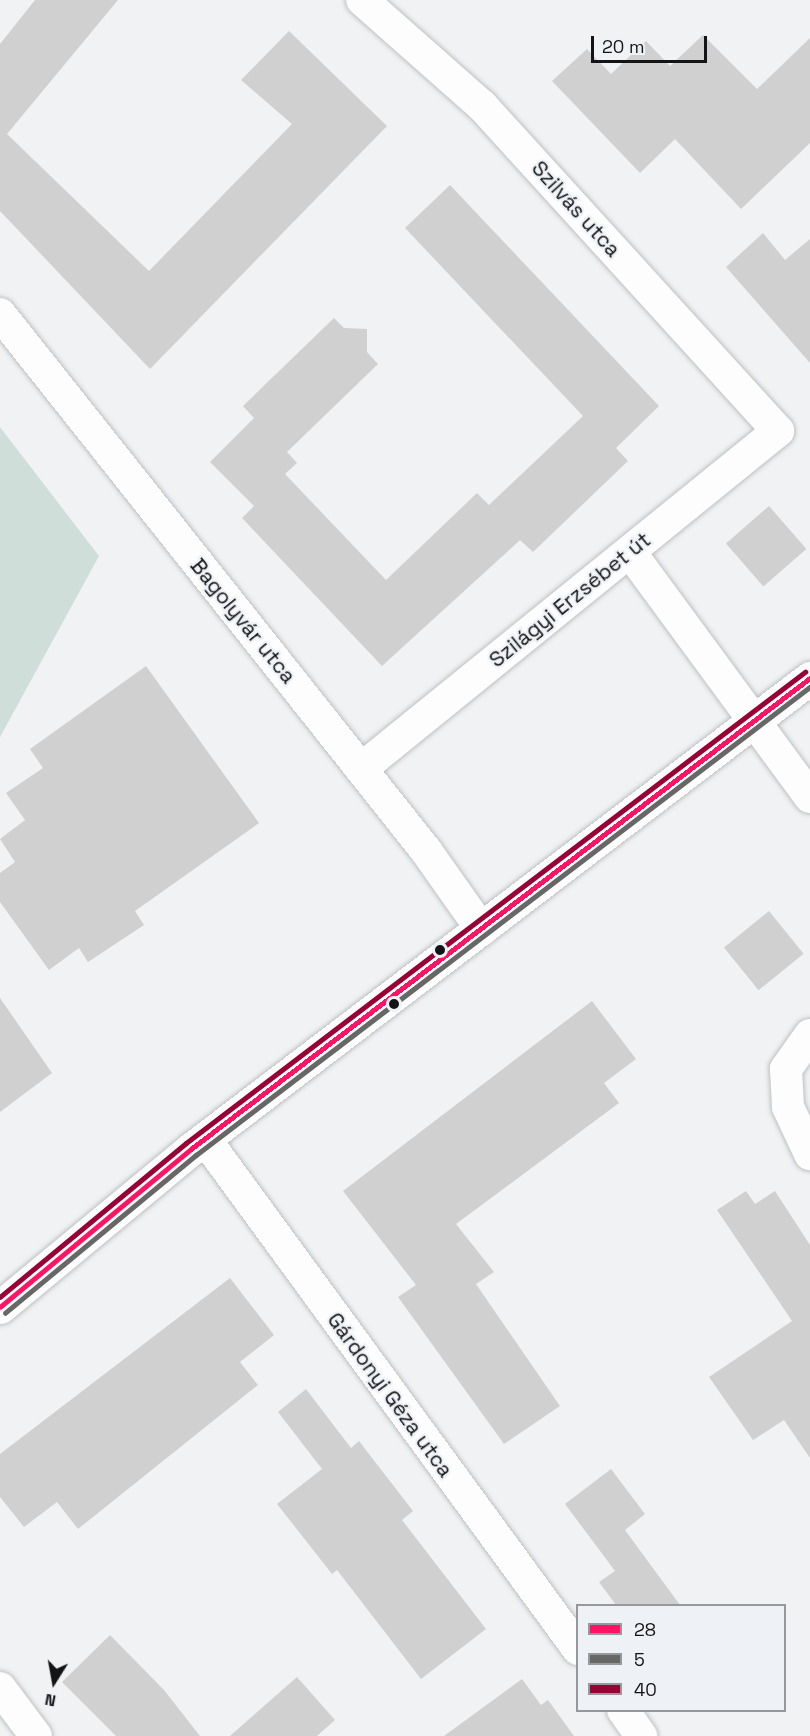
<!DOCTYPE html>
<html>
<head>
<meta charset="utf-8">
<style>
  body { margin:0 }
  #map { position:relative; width:810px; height:1736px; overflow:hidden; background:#f0f2f4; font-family:"Space Grotesk",sans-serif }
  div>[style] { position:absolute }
  .green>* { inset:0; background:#cfded8 }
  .building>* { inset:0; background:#d0d0d1; transform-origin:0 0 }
  .roads { filter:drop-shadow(0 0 2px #bec0c1) drop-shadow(0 0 2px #bec0c1) }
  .minor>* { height:32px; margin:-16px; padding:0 16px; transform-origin:16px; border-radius:16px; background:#fdfdfd }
  .tertiary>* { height:33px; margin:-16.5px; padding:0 16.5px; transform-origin:16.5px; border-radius:16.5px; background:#fdfdfd }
  .bus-1>* { height:4.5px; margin:-2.25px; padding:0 2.25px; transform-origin:2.25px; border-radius:2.25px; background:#ff1464 }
  .bus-2>* { height:4.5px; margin:-2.25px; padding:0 2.25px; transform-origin:2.25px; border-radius:2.25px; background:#676765 }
  .bus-3>* { height:4.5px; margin:-2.25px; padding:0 2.25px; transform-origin:2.25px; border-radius:2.25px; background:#903 }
  .dots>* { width:16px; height:16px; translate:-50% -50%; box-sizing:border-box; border:3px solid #eef2f6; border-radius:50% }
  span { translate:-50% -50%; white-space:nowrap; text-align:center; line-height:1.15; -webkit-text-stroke:4.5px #eef2f6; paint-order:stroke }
  .street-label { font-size:21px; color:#131416 }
  .legend { position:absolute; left:576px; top:1604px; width:210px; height:108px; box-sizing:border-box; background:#eef2f6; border:2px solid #96999c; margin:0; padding:8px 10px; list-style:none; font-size:18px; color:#131416 }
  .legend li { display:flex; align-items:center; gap:12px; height:30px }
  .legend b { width:30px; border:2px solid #96999c }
  .north { position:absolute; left:24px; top:1652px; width:60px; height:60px; -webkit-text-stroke:4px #eef2f6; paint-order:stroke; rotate:191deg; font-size:16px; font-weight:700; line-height:24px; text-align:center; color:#131416 }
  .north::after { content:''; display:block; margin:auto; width:21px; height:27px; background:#131416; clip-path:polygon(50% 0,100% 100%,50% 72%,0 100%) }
  .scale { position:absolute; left:591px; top:36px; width:116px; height:27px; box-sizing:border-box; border:3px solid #131416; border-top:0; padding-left:8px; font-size:18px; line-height:21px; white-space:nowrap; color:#131416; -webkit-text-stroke:4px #eef2f6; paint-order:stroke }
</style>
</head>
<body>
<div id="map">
  <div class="green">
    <i style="clip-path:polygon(0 427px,99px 556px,0 737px)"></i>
  </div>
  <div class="building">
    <i style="clip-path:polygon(35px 0,118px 0,7px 134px,149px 271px,292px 124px,241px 80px,289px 31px,387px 126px,150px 369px,0 211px,0 44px)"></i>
    <i style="clip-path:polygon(703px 35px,757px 89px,810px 38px,810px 143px,741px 209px,675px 139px,640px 173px,552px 81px,587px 49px,611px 74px,646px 41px,670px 66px)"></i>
    <i style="clip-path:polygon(450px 185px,659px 406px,616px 448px,628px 461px,533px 552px,520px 540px,382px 666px,242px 518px,254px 506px,210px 462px,254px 418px,243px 406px,334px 318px,344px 328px,367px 329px,367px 352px,378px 364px,287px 452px,297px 463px,285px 474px,386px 580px,477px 493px,489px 505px,583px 416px,405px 228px)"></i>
    <i style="clip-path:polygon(763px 233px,785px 260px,810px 239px,810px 363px,726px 267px)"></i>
    <i style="left:769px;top:506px;width:57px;height:57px;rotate:49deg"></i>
    <i style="clip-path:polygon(146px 666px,259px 823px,135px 911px,144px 925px,88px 962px,79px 948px,49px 970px,0 902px,0 873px,15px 862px,0 839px,25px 820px,6px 793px,43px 768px,30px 749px)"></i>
    <i style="left:769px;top:911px;width:55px;height:58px;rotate:51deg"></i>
    <i style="clip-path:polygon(0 998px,52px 1073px,0 1112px)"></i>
    <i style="clip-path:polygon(592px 1001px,636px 1059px,604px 1083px,619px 1103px,456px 1224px,494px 1272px,476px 1284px,560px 1406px,504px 1444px,398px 1297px,416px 1285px,343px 1191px)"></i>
    <i style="clip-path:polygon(746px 1191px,755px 1204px,775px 1191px,810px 1245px,810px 1458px,784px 1420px,753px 1440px,709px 1377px,792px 1321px,717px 1210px)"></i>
    <i style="clip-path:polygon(230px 1278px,274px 1335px,240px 1362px,258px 1385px,78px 1529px,57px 1502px,24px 1527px,0 1497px,0 1454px)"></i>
    <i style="clip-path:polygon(306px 1389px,351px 1448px,359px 1441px,413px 1511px,402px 1520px,486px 1629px,421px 1679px,337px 1570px,332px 1574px,277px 1504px,322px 1469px,278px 1412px)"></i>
    <i style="clip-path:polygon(611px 1469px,645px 1514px,625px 1530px,680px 1605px,616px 1605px,599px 1582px,615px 1571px,565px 1504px)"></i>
    <i style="clip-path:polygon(110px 1635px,164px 1690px,200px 1736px,116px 1736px,62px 1682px)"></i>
    <i style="clip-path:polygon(297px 1677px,335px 1720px,317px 1736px,230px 1736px)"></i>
    <i style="clip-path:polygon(522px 1679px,541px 1705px,548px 1700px,574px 1736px,444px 1736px)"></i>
  </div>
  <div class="roads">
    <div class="minor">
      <i style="left:0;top:314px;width:687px;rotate:51.56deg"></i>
      <i style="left:427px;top:852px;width:95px;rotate:54.8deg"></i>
      <i style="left:630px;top:552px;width:304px;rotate:53.7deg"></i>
      <i style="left:361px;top:769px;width:537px;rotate:-39.03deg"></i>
      <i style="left:778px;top:431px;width:440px;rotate:-132.3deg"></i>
      <i style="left:482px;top:106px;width:160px;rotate:-138.5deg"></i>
      <i style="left:810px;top:1035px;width:42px;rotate:125.2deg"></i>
      <i style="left:786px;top:1069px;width:38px;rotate:87deg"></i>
      <i style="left:788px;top:1107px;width:52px;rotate:64.9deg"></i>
      <i style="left:205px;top:1139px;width:632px;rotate:53.82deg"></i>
      <i style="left:0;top:1688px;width:60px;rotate:53.1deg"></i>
      <i style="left:623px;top:1710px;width:32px;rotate:55deg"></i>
    </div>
    <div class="tertiary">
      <i style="left:0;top:1307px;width:248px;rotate:-39.6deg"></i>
      <i style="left:191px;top:1149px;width:778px;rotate:-37.27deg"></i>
    </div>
  </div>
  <div class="bus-1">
    <i style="left:0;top:1307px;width:248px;rotate:-39.6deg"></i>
    <i style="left:191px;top:1149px;width:778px;rotate:-37.27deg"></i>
  </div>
  <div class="bus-2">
    <i style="left:5px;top:1313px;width:248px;rotate:-39.6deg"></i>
    <i style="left:196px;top:1155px;width:772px;rotate:-37.32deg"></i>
  </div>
  <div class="bus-3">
    <i style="left:0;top:1297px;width:241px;rotate:-39.6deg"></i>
    <i style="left:186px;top:1143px;width:778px;rotate:-37.27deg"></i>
  </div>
  <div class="dots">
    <i style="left:440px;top:950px;background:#131416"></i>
    <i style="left:394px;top:1004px;background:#131416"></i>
  </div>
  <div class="street-label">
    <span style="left:576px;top:209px;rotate:48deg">Szilvás utca</span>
    <span style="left:570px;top:600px;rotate:-39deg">Szilágyi Erzsébet út</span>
    <span style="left:243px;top:621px;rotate:51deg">Bagolyvár utca</span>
    <span style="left:390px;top:1395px;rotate:54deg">Gárdonyi Géza utca</span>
  </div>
  <ul class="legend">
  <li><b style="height:8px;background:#ff1464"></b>28</li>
  <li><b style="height:8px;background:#676765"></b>5</li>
  <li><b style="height:8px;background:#903"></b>40</li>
  </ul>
  <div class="north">N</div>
  <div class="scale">20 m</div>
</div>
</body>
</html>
